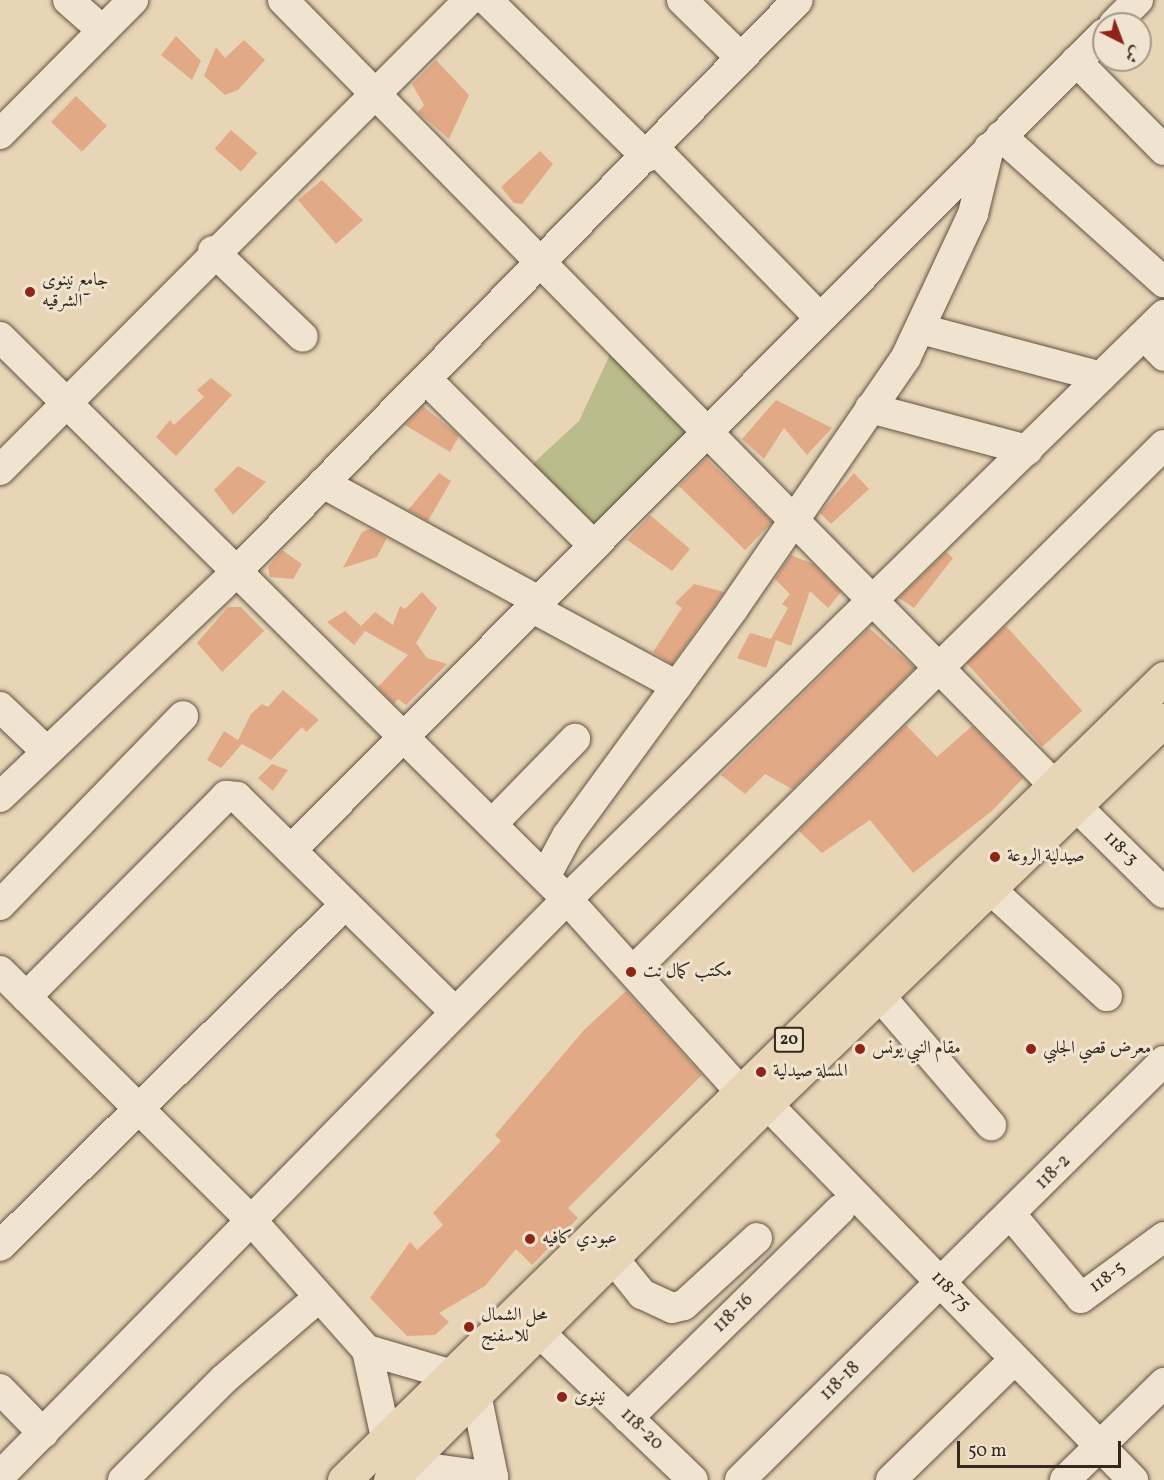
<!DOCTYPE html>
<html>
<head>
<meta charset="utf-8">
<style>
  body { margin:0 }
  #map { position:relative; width:1164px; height:1480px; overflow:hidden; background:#e8d5b6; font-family:Vollkorn,Amiri,serif }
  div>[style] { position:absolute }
  .green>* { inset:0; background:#babc8b }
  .building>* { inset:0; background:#e2a987; transform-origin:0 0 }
  .roads { filter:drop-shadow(0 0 2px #605343) drop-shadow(0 0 2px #605343) }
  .minor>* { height:30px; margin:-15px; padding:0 15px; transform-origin:15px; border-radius:15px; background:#f0e4d0 }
  .major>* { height:33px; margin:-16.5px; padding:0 16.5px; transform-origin:16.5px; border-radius:16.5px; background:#e8d5b6 }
  .dots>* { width:16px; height:16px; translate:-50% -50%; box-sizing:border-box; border:3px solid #f0e4d0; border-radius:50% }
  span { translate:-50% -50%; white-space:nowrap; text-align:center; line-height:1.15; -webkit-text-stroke:6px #f0e4d0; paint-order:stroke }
  .shield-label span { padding:2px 4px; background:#f0e4d0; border:2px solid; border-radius:4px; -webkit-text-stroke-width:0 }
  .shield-label { font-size:16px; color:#32281d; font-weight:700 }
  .poi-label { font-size:18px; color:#32281d }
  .left { translate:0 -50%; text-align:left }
  .street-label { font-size:18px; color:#32281d }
  .north { position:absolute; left:1092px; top:12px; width:60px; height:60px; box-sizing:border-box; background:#f0e4d0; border:2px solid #a49988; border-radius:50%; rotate:138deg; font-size:16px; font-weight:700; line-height:24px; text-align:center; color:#32281d }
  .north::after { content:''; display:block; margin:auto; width:21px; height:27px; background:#8f2418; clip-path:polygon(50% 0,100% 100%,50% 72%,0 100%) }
  .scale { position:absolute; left:957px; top:1441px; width:164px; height:27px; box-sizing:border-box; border:3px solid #32281d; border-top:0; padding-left:8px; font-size:18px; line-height:21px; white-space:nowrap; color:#32281d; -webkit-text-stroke:4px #f0e4d0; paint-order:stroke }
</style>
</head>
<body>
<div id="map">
  <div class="green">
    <i style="clip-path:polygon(612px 350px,698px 430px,593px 533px,526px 470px,579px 421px)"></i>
  </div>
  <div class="building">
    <i style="clip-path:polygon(176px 36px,201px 61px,192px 80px,161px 55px)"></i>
    <i style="clip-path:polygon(244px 40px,265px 60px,238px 90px,225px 95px,204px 76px,216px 47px,225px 58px)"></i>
    <i style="clip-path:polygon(436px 60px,469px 95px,449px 139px,418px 112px,424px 105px,412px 84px)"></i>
    <i style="left:76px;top:96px;width:43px;height:36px;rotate:44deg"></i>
    <i style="left:231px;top:130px;width:35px;height:25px;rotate:41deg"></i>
    <i style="clip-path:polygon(540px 151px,553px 164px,522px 204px,514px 203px,501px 187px)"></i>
    <i style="clip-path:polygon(322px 180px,363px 220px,336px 244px,298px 200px)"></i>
    <i style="clip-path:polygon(211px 378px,232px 395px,176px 456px,156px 437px,170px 420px,174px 425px,204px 397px,197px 390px)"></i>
    <i style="clip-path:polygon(776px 400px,832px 428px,807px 455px,784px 428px,764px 459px,742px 439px)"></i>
    <i style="clip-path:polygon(423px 406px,459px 436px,450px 452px,405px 425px)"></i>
    <i style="left:706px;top:458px;width:92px;height:39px;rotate:44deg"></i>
    <i style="clip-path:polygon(238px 466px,266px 482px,233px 515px,214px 490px)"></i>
    <i style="clip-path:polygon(439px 473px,451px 481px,428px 521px,408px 510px)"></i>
    <i style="clip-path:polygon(854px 473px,869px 489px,831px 524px,820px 513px)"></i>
    <i style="clip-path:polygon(650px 515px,690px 549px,672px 571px,627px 540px)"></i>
    <i style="clip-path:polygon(370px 529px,387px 538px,377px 557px,343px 568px,362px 532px)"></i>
    <i style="clip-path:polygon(282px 550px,302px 564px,293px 579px,270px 577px,268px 567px)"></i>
    <i style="clip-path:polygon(946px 552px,953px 558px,914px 608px,899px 598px)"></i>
    <i style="clip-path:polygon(791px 555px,813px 564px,841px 592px,828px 608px,810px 591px,791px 646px,776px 640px,766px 668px,737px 658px,750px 633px,771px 639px,788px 608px,782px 604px,790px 594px,775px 579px)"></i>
    <i style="clip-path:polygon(694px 584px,724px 592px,672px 664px,653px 652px,682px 608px,675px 603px)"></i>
    <i style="clip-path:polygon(422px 592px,437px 608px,416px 643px,427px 658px,447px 664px,406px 705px,398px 699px,394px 704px,378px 687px,408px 655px,365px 631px,354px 645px,327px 622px,345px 611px,361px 626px,375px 612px,393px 625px,400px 606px,405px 609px)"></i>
    <i style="clip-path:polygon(228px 607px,241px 607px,264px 631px,222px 672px,197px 643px)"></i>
    <i style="left:1006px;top:626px;width:114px;height:54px;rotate:48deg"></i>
    <i style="clip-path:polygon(869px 628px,915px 668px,792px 789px,765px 774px,745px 794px,721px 775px)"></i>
    <i style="clip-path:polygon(283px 690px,319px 720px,306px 732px,302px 727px,271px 760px,242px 744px,221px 768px,207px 760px,224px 731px,238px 740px,251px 714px,262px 704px,268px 707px)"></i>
    <i style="clip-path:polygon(906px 725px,937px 757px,972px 726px,1023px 778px,993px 810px,913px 873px,870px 820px,822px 853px,799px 831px)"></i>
    <i style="clip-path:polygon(272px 764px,288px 770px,273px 791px,258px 778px)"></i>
    <i style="clip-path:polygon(626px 991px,702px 1075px,568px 1208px,578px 1218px,532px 1265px,516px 1249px,485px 1286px,439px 1313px,449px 1322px,435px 1335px,407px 1336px,370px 1298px,410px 1242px,417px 1250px,443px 1225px,433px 1213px,501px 1141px,495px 1135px,584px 1030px)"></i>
  </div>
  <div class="roads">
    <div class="minor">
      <i style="left:68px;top:0;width:45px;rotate:41.4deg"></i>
      <i style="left:283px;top:0;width:1099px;rotate:45.52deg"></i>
      <i style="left:487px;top:0;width:224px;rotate:44.5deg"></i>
      <i style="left:682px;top:0;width:83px;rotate:44.5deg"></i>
      <i style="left:1114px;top:24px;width:34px;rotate:-45deg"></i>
      <i style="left:1076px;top:61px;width:125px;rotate:45.3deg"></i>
      <i style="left:0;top:134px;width:189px;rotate:-45.2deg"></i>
      <i style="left:1001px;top:136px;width:219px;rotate:41.9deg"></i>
      <i style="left:655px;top:149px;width:235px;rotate:45.7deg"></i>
      <i style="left:213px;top:251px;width:124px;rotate:43.7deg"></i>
      <i style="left:921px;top:329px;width:186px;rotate:14.9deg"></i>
      <i style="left:1144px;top:335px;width:29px;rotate:46deg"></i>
      <i style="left:0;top:337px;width:798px;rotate:44.75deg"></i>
      <i style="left:567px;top:899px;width:256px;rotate:48deg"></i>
      <i style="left:426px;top:379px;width:234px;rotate:44.8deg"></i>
      <i style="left:870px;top:408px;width:163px;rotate:15deg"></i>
      <i style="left:0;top:470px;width:664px;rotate:-45.06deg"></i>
      <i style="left:323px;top:483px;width:244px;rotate:28.7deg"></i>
      <i style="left:531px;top:607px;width:166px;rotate:28.4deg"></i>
      <i style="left:0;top:707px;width:64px;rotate:43.7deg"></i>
      <i style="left:0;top:797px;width:327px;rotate:-43.6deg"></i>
      <i style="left:237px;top:571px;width:800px;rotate:-45.51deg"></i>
      <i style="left:1075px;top:805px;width:125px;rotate:44.7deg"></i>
      <i style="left:492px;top:824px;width:119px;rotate:-45.7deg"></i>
      <i style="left:291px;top:850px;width:1152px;rotate:-45.11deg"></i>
      <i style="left:545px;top:877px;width:47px;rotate:-61.8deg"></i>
      <i style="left:567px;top:836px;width:281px;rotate:-53.8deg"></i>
      <i style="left:733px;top:609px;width:306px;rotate:-55.5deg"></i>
      <i style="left:906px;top:357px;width:158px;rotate:-64.9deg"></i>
      <i style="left:973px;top:214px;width:68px;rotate:-76.4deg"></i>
      <i style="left:989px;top:888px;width:160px;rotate:42.5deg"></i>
      <i style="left:0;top:905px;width:263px;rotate:-45.9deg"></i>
      <i style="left:634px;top:970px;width:746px;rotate:-44.73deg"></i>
      <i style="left:0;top:971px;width:354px;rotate:44.8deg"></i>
      <i style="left:251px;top:1220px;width:174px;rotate:48.3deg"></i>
      <i style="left:367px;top:1350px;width:90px;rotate:77.8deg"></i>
      <i style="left:879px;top:995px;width:172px;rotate:49.3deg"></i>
      <i style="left:26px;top:997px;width:284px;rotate:-45.1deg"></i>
      <i style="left:226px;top:796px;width:11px;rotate:5deg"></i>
      <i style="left:237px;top:797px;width:306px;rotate:44.6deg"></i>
      <i style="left:767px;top:1104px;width:525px;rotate:45.77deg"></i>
      <i style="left:1012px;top:1216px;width:107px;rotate:49.9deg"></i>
      <i style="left:1081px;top:1298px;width:103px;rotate:-36.3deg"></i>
      <i style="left:0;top:1246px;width:486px;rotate:-44.7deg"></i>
      <i style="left:612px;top:1257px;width:48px;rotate:51deg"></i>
      <i style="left:642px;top:1294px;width:33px;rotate:25deg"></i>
      <i style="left:672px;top:1308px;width:12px;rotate:-14deg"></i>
      <i style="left:684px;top:1305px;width:99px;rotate:-42.5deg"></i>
      <i style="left:537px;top:1330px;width:216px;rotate:43.9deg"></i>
      <i style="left:367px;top:1350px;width:85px;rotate:16.3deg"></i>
      <i style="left:0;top:1389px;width:62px;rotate:45.7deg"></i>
      <i style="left:476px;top:1394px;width:85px;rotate:78.4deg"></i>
      <i style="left:628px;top:1418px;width:297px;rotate:-44.5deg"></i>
      <i style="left:405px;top:1465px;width:89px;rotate:7.8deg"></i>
      <i style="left:0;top:1476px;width:809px;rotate:-45.5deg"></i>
      <i style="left:567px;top:899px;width:835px;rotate:-44.37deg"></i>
      <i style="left:123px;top:1480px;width:143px;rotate:-45deg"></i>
      <i style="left:224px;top:1379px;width:125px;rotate:-40.8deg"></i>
      <i style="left:740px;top:1480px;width:596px;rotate:-44.66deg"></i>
      <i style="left:891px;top:1480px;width:173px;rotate:-44.3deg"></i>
      <i style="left:1065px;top:1480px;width:139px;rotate:-44.4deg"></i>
    </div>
    <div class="major">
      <i style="left:344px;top:1480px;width:1147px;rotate:-44.36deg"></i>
      <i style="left:390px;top:1480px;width:523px;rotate:-45deg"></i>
      <i style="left:760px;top:1110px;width:562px;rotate:-43.99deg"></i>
    </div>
  </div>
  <div class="dots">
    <i style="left:30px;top:292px;background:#8f2418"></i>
    <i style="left:995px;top:857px;background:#8f2418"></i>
    <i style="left:631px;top:972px;background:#8f2418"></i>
    <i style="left:860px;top:1049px;background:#8f2418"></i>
    <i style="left:1031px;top:1049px;background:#8f2418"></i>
    <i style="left:761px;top:1072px;background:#8f2418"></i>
    <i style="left:530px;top:1239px;background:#8f2418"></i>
    <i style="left:469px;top:1327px;background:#8f2418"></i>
    <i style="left:562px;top:1397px;background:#8f2418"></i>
  </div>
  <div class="shield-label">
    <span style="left:789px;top:1040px">20</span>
  </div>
  <div class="poi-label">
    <span class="left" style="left:42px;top:292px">جامع نينوى<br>الشرقيه</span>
    <span class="left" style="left:1007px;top:857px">صيدلية الروعة</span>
    <span class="left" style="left:643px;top:972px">مكتب كمال نت</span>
    <span class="left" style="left:872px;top:1049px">مقام النبي يونس</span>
    <span class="left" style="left:1043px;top:1049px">معرض قصي الجلبي</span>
    <span class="left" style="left:773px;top:1072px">المسلة صيدلية</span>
    <span class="left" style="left:542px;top:1239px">عبودي كافيه</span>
    <span class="left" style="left:481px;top:1327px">محل الشمال<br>للاسفنج</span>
    <span class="left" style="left:574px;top:1397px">نينوى</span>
  </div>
  <div class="street-label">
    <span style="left:1120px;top:849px;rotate:45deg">118-3</span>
    <span style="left:1054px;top:1173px;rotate:-45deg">118-2</span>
    <span style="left:1108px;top:1278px;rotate:-37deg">118-5</span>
    <span style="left:950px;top:1292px;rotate:46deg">118-75</span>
    <span style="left:734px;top:1314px;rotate:-44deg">118-16</span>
    <span style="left:841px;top:1382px;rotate:-44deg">118-18</span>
    <span style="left:641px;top:1430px;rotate:44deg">118-20</span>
  </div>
  <div class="north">ش</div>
  <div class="scale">50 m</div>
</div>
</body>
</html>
